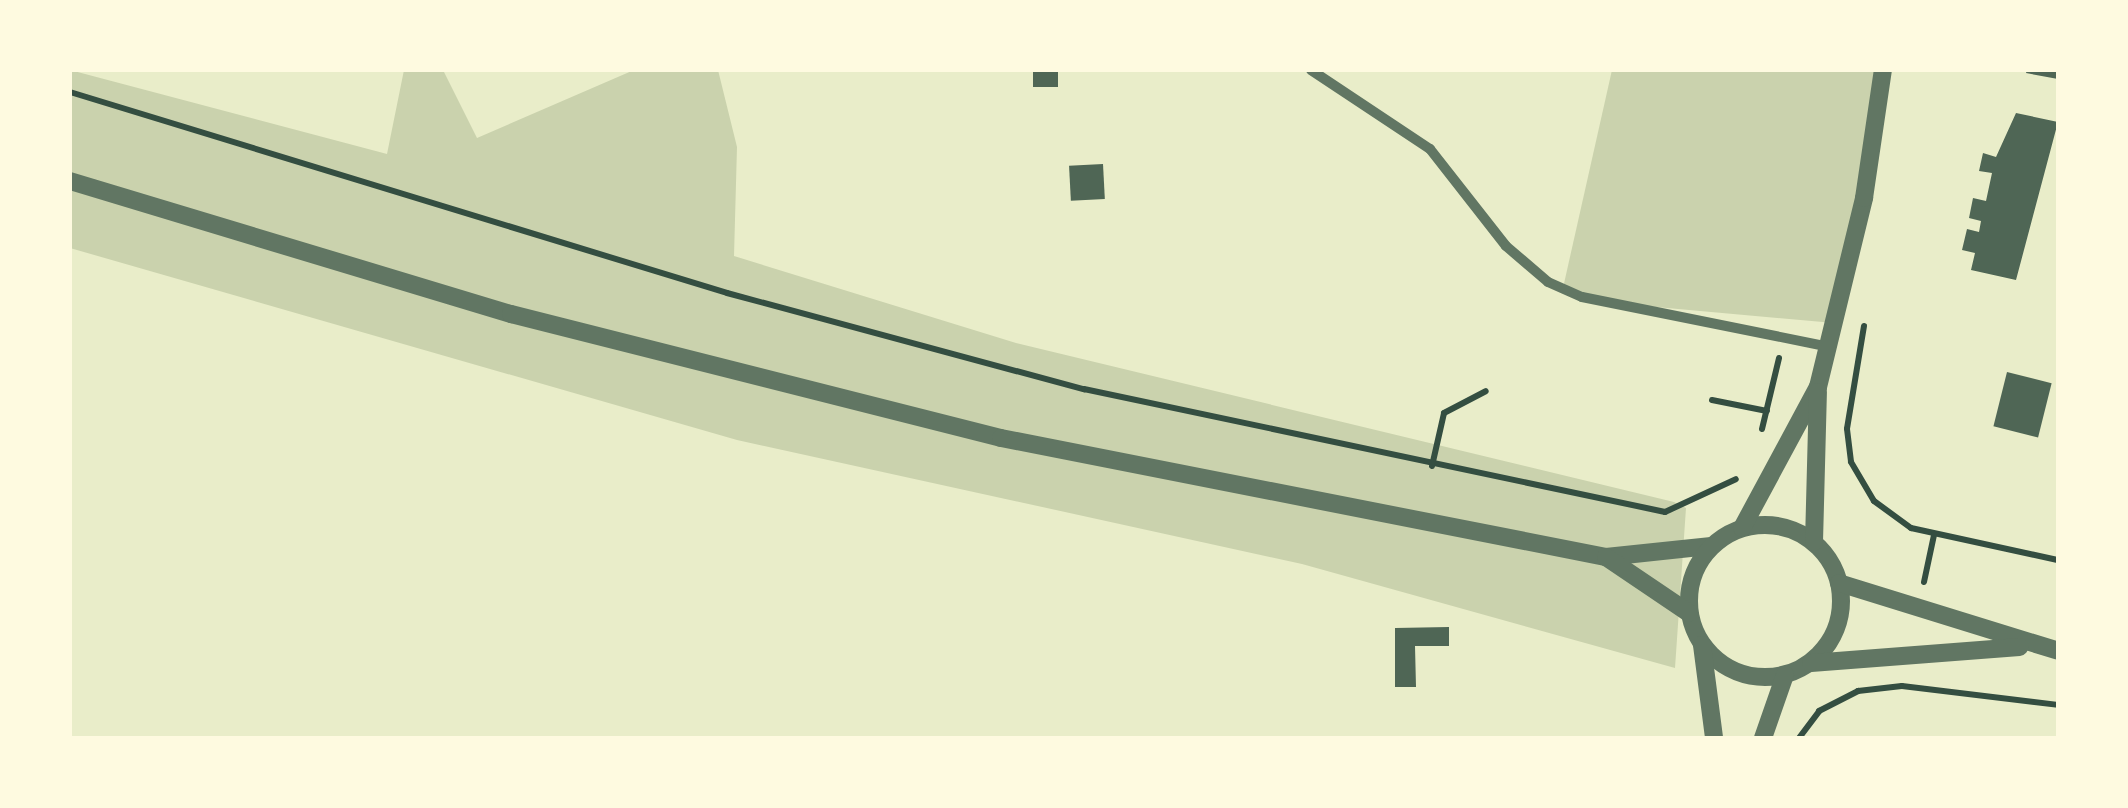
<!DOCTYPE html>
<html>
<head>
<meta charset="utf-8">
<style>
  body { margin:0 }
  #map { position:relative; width:2128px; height:808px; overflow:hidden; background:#e9edc9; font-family:"Fira Sans Condensed",sans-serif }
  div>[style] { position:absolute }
  .green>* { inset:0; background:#cad2ad }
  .building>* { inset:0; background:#4f6655; transform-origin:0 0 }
  .path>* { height:6px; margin:-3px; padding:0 3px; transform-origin:3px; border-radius:3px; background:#344e41 }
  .minor>* { height:10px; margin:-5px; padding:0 5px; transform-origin:5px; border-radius:5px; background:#617663 }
  .tertiary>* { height:18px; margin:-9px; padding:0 9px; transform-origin:9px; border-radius:9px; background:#617663 }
  .tertiary>.ring { margin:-9px; padding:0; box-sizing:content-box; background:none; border:18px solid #617663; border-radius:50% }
  span { translate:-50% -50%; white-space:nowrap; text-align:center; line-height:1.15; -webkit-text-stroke:10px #fefae0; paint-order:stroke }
  .frame { position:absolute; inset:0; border:72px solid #fefae0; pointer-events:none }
</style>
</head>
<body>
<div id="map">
  <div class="green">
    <i style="clip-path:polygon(70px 70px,387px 154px,404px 70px,443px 70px,477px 138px,634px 70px,718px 70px,737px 147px,734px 256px,1016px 343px,1674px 502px,1686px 508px,1675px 668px,1302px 564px,737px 440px,70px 248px)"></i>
    <i style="clip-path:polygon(1612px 70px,1883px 70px,1834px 323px,1612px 303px,1563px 288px)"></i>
  </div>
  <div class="building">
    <i style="left:1033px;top:70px;width:25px;height:17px"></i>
    <i style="clip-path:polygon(2027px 70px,2058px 70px,2058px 79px,2026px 73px)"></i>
    <i style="clip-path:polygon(2016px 113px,2058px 122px,2016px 280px,1971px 270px,1975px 253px,1962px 250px,1967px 229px,1979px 232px,1981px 221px,1969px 218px,1973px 198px,1986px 201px,1992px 173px,1979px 171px,1983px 153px,1996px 157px)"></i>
    <i style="left:1103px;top:164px;width:35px;height:34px;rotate:87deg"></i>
    <i style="left:2007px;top:372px;width:46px;height:56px;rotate:14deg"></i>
    <i style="clip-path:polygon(1449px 627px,1449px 646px,1415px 646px,1416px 687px,1395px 687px,1395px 628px)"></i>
  </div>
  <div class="path">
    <i style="left:70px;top:92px;width:687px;rotate:17.01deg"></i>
    <i style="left:727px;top:293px;width:370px;rotate:15.1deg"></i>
    <i style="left:1084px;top:389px;width:594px;rotate:11.95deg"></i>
    <i style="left:1665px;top:512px;width:78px;rotate:-24.9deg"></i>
    <i style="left:1864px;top:326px;width:104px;rotate:99.4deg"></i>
    <i style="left:1847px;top:429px;width:33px;rotate:83deg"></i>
    <i style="left:1851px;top:462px;width:45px;rotate:59.5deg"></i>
    <i style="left:1874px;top:501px;width:46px;rotate:36.1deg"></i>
    <i style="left:1911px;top:528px;width:150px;rotate:12.3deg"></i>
    <i style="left:1712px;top:400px;width:56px;rotate:11.3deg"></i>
    <i style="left:1762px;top:429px;width:73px;rotate:-76.5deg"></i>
    <i style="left:1432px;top:466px;width:54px;rotate:-77.2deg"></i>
    <i style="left:1444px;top:413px;width:47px;rotate:-27.6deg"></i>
    <i style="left:1924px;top:582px;width:48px;rotate:-78deg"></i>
    <i style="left:1799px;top:738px;width:34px;rotate:-53deg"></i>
    <i style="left:1819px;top:711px;width:44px;rotate:-27.1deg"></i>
    <i style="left:1858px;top:691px;width:44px;rotate:-6.5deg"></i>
    <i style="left:1902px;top:686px;width:157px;rotate:6.9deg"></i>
  </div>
  <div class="minor">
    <i style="left:1311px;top:70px;width:143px;rotate:33.6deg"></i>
    <i style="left:1430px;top:149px;width:123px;rotate:51.9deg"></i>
    <i style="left:1506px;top:246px;width:55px;rotate:40.6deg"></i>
    <i style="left:1548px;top:282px;width:37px;rotate:24deg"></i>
    <i style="left:1582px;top:297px;width:252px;rotate:11.4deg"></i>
  </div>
  <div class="tertiary">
    <i style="left:70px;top:181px;width:461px;rotate:16.8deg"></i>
    <i style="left:511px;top:314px;width:505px;rotate:14.2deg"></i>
    <i style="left:1001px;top:438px;width:617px;rotate:11.13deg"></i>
    <i style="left:1606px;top:557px;width:106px;rotate:-6deg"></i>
    <i class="ring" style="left:1689px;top:525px;width:134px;height:134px"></i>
    <i style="left:1742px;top:528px;width:160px;rotate:-61.7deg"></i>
    <i style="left:1818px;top:387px;width:195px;rotate:-76.3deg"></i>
    <i style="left:1864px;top:198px;width:129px;rotate:-81.6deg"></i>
    <i style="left:1814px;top:542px;width:150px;rotate:-88.5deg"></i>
    <i style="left:1606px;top:557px;width:100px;rotate:34deg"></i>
    <i style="left:1839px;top:583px;width:229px;rotate:17.2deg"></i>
    <i style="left:1702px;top:645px;width:94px;rotate:82.6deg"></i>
    <i style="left:1811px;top:663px;width:209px;rotate:-4.4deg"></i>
    <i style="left:1763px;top:738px;width:67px;rotate:-70.8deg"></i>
  </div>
  <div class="frame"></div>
</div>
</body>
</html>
